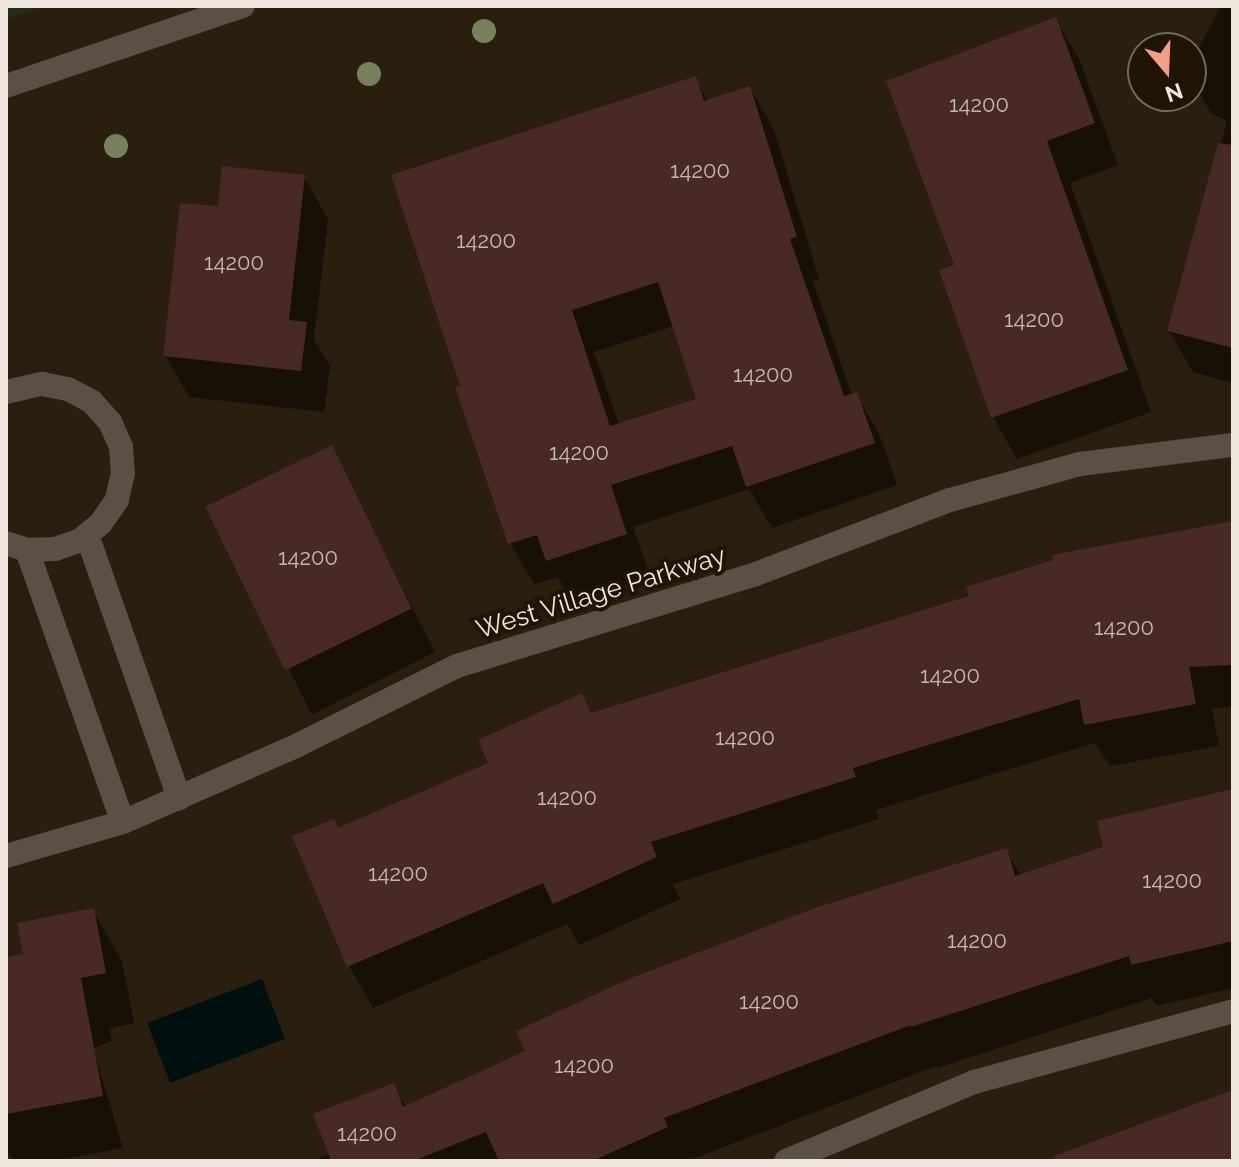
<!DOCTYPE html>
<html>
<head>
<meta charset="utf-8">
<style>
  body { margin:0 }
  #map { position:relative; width:1239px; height:1167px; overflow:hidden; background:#2a1e0e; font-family:Raleway,sans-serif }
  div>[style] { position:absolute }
  .green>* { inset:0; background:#233017 }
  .water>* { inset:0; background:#001011; transform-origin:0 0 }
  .shadow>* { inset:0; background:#0007; transform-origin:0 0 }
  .building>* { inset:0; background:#492925; transform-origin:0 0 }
  .street>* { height:24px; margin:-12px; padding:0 12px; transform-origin:12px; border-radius:12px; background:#5b5045 }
  .trees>* { width:24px; height:24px; margin:-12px; border-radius:50%; background:#76815c }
  span { translate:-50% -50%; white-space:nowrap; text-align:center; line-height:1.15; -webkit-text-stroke:8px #201505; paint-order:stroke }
  .number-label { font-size:22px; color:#c6b8af }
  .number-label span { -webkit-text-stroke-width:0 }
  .street-label { font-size:26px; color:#efe7dd }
  .frame { position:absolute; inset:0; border:8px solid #efe7dd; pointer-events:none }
  .north { position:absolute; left:1127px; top:32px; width:80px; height:80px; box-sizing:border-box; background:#201505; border:2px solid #73695b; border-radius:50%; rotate:161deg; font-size:22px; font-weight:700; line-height:32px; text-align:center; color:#efe7dd }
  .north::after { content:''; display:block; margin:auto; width:28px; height:36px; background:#f39f85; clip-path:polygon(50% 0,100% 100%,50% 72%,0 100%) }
</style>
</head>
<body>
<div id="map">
  <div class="green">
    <i style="clip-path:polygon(6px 6px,46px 6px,6px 19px)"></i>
  </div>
  <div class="water">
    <i style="left:262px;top:979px;width:64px;height:123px;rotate:69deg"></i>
  </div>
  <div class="shadow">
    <i style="clip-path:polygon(1221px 6px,1233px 6px,1233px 383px,1193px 372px,1169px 331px,1227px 121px,1211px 113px,1191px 79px,1191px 63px)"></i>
    <i style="clip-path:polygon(1056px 20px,1080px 61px,1118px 165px,1070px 183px,1151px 412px,1017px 459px,993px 417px,957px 266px)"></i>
    <i style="clip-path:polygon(evenodd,695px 79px,708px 102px,750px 88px,774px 130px,819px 279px,813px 281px,852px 396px,856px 394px,880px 436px,897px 485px,772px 528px,749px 489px,633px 527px,650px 576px,572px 602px,558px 577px,534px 584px,510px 543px,393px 176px,695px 79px,674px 326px,699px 400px,619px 425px,594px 352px,674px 326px)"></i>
    <i style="clip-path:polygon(304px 177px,328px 219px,314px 340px,330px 366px,324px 412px,189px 397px,165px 355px,220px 208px)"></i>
    <i style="left:331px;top:448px;width:229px;height:138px;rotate:63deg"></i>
    <i style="clip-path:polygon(1233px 525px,1233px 707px,1212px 708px,1219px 746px,1110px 766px,1095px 743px,876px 810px,879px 819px,673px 884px,680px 899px,579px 945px,567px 924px,373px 1008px,349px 966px,339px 830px,491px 764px,581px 696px,592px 714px)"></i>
    <i style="clip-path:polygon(1233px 791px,1233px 988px,1157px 1006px,1152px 998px,937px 1068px,936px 1066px,687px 1161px,312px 1161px,330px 1154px,393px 1086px,406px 1108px,1006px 850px,1021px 876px,1106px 848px)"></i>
    <i style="clip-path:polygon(93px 911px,122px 961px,134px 1023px,109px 1029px,112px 1041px,93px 1048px,123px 1148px,53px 1161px,13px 1161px,6px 1148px,6px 959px,25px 956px)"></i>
  </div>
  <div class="building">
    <i style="clip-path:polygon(1056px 17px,1095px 123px,1047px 141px,1128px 370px,991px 418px,939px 270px,954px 265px,886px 81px)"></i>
    <i style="clip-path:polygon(evenodd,696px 76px,704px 101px,750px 86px,797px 237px,790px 239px,844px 396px,857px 392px,875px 443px,746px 487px,732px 446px,611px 485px,627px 534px,546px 561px,537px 535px,508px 544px,455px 387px,460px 386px,391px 175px,696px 76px,658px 282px,696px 399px,610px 426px,572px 310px,658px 282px)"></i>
    <i style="clip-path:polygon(1218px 143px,1233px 145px,1233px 348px,1167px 331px)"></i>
    <i style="clip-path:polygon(222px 166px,305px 175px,289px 320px,307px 322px,301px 371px,163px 356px,180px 203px,218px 206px)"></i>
    <i style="left:332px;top:445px;width:182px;height:141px;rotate:64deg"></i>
    <i style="clip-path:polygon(1233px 521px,1233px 665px,1189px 667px,1196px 704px,1084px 725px,1079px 699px,853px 768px,856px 777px,651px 842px,657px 857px,553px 904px,543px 883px,347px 967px,292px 836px,334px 819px,338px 828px,488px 763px,478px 740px,582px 693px,591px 713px,969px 596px,966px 587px,1053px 560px,1052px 555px)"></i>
    <i style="clip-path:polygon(1233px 789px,1233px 941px,1131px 965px,1129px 956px,911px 1027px,911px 1025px,664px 1118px,668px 1127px,592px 1161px,499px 1161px,486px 1132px,413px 1161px,331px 1161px,313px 1114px,394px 1083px,403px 1107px,525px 1051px,516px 1031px,631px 978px,815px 908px,1007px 848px,1015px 876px,1103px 847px,1097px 821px)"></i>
    <i style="clip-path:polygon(94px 908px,106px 973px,81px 978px,103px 1096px,6px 1114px,6px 957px,23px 954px,17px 923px)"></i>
    <i style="clip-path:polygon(1233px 1090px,1233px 1161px,1055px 1161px,1054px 1156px)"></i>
  </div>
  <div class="street">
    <i style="left:6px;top:86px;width:250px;rotate:-18.7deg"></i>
    <i style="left:6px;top:392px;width:37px;rotate:-13deg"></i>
    <i style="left:42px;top:384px;width:26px;rotate:11deg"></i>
    <i style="left:68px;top:389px;width:27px;rotate:28deg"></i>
    <i style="left:92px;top:402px;width:27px;rotate:48deg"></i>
    <i style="left:110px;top:422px;width:27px;rotate:66deg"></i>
    <i style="left:121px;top:447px;width:26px;rotate:86deg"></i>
    <i style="left:123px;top:473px;width:28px;rotate:103deg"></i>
    <i style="left:117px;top:500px;width:28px;rotate:125deg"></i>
    <i style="left:101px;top:523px;width:26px;rotate:140deg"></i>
    <i style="left:81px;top:540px;width:28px;rotate:161deg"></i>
    <i style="left:55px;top:549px;width:28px;rotate:178deg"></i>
    <i style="left:27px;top:550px;width:22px;rotate:-162deg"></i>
    <i style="left:87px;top:535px;width:279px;rotate:70.7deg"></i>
    <i style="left:27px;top:550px;width:288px;rotate:70.6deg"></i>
    <i style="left:6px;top:856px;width:122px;rotate:-16.2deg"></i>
    <i style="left:123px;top:822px;width:191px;rotate:-23.7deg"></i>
    <i style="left:298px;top:745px;width:178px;rotate:-26.4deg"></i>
    <i style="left:457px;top:666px;width:313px;rotate:-17.1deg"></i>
    <i style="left:756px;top:574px;width:208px;rotate:-20.9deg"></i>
    <i style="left:950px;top:500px;width:135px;rotate:-15.5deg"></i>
    <i style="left:1080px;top:464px;width:154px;rotate:-7.1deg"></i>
    <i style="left:786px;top:1161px;width:204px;rotate:-22.8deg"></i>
    <i style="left:974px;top:1082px;width:269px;rotate:-15.3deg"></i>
  </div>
  <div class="trees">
    <i style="left:484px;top:31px"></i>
    <i style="left:369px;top:74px"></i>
    <i style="left:116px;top:146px"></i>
  </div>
  <div class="number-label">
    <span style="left:979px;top:105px">14200</span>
    <span style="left:700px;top:171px">14200</span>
    <span style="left:486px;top:241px">14200</span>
    <span style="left:234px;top:263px">14200</span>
    <span style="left:1034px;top:320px">14200</span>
    <span style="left:763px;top:375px">14200</span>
    <span style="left:579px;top:453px">14200</span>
    <span style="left:308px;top:558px">14200</span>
    <span style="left:1124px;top:628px">14200</span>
    <span style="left:950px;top:676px">14200</span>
    <span style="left:745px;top:738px">14200</span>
    <span style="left:567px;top:798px">14200</span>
    <span style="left:398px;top:874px">14200</span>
    <span style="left:1172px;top:881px">14200</span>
    <span style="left:977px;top:941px">14200</span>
    <span style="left:769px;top:1002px">14200</span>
    <span style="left:584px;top:1066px">14200</span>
    <span style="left:367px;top:1134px">14200</span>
  </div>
  <div class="street-label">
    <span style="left:601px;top:593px;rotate:-17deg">West Village Parkway</span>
  </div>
  <div class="frame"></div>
  <div class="north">N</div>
</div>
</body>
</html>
